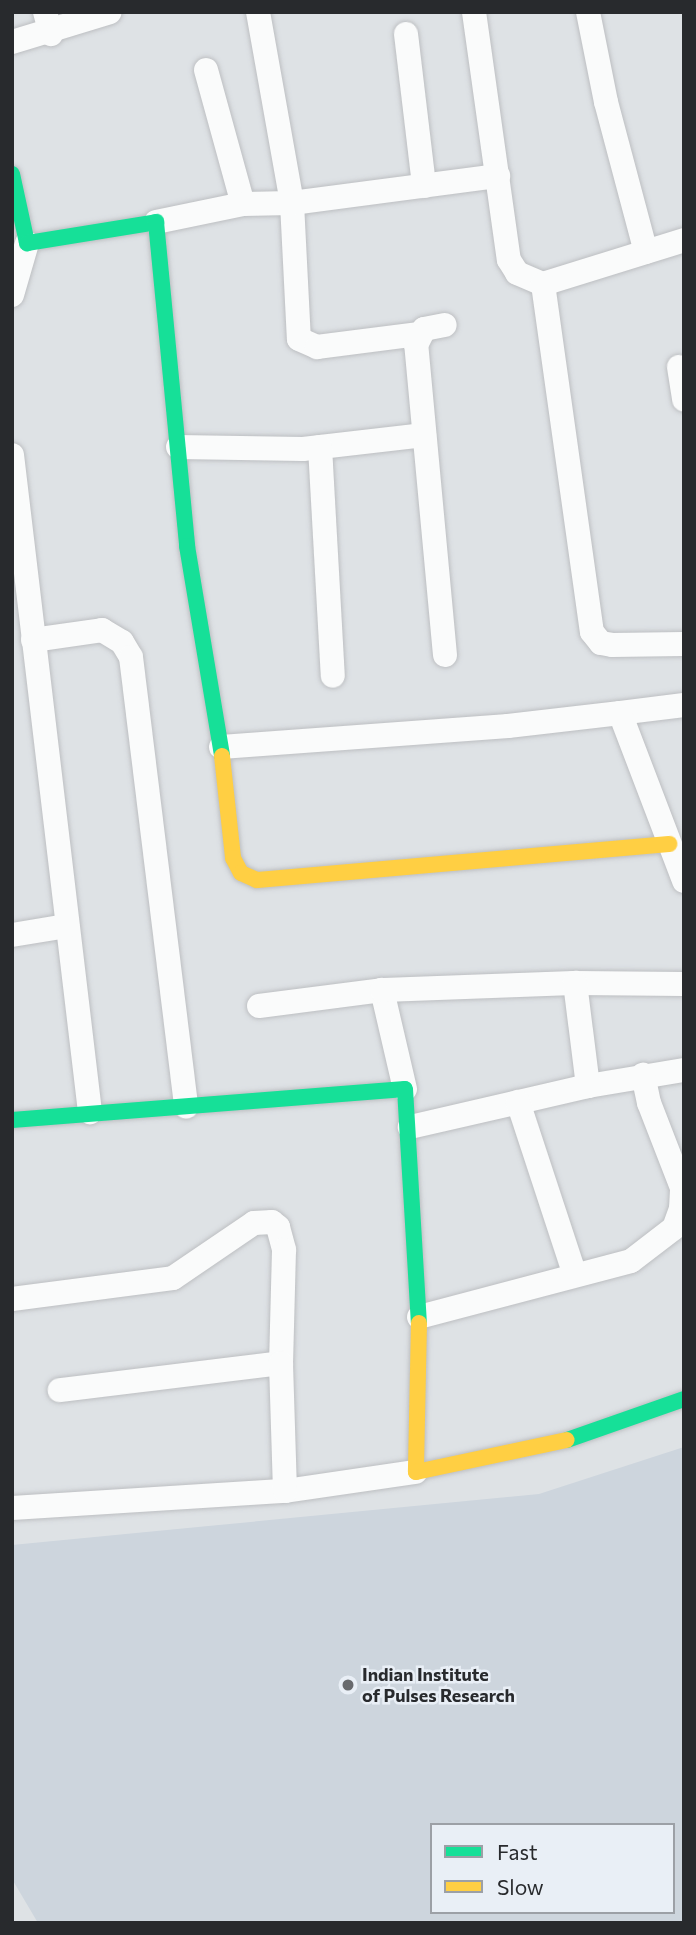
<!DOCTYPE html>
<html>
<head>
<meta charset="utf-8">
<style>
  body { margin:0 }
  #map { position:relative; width:696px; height:1935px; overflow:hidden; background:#dee2e5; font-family:Commissioner,sans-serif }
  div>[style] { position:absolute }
  .built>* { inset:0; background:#cdd5dd }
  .roads { filter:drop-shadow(0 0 2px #bdbfc2) drop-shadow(0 0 2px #bdbfc2) }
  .street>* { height:24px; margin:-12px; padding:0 12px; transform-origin:12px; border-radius:12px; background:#fafbfb }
  .fast>* { height:16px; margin:-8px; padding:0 8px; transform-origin:8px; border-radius:8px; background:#16e098 }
  .slow>* { height:16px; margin:-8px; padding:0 8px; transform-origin:8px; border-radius:8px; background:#ffcf43 }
  .dots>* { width:19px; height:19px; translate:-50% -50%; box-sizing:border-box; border:4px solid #e9eff6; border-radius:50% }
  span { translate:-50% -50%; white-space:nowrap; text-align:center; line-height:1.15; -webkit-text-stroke:5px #e9eff6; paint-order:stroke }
  .poi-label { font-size:18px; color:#282a2d; font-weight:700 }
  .left { translate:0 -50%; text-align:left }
  .frame { position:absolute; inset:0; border:14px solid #282a2d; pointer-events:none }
  .legend { position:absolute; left:430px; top:1823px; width:245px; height:91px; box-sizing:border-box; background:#e9eff6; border:2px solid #9ca0a6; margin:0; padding:9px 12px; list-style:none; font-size:21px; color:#282a2d }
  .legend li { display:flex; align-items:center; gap:14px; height:35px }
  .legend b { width:35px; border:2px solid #9ca0a6 }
</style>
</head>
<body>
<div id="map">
  <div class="built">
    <i style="clip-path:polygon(evenodd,684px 1447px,684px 1923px,38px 1923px,12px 1879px,12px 1545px,539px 1494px,684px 1447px,432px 1825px,673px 1825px,673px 1912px,432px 1912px,432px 1825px)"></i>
  </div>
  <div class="roads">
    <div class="street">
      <i style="left:45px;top:12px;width:23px;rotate:75deg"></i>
      <i style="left:258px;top:12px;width:194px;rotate:79.9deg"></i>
      <i style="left:292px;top:203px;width:136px;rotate:87.1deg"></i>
      <i style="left:299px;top:339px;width:20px;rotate:24deg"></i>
      <i style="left:317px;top:347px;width:103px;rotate:-7.3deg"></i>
      <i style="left:474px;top:12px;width:250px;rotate:82deg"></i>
      <i style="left:509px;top:260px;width:15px;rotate:58deg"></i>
      <i style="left:517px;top:273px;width:28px;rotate:23deg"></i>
      <i style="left:543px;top:284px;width:148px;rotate:-17.3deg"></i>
      <i style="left:588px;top:12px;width:92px;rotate:78.7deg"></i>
      <i style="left:606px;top:102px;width:155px;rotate:75.1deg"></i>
      <i style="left:406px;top:34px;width:153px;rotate:83.2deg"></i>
      <i style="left:12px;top:42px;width:102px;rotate:-17deg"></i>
      <i style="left:206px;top:70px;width:139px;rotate:74.6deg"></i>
      <i style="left:156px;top:222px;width:89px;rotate:-11.7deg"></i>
      <i style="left:243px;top:204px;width:49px;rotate:-1.2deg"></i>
      <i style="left:292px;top:203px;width:208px;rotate:-7.5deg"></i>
      <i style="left:543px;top:284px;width:351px;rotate:82deg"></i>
      <i style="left:592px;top:632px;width:14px;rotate:51deg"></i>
      <i style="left:601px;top:643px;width:11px;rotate:10deg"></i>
      <i style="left:612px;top:645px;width:72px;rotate:-0.8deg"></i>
      <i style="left:12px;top:295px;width:54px;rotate:-73.9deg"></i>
      <i style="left:679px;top:367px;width:33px;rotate:81deg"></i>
      <i style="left:178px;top:447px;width:125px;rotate:0.9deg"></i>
      <i style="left:303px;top:449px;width:122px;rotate:-6.6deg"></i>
      <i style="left:320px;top:447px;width:229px;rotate:86.8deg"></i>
      <i style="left:12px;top:455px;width:662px;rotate:83.23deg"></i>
      <i style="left:33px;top:640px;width:70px;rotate:-8.2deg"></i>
      <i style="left:102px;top:630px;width:23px;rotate:31deg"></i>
      <i style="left:122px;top:642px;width:17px;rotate:59deg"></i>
      <i style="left:131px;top:657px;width:453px;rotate:83deg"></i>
      <i style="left:445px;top:655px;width:311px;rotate:-95.3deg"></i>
      <i style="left:416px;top:345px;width:18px;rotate:-63deg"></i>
      <i style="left:424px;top:329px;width:21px;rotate:-11deg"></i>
      <i style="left:684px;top:705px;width:64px;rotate:172.9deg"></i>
      <i style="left:620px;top:713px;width:180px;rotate:69.1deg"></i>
      <i style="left:221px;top:747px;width:288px;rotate:-4.2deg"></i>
      <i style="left:508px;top:726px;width:113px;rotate:-6.6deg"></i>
      <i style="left:12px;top:935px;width:56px;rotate:-9.3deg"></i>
      <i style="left:575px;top:983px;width:109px;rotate:0.5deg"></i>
      <i style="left:259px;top:1006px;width:124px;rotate:-7.4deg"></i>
      <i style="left:588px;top:1086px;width:97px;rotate:-9.5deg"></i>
      <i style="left:405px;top:1089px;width:102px;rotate:-103.1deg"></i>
      <i style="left:382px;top:990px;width:193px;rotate:-2.1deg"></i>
      <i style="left:575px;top:983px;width:104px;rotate:82.8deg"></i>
      <i style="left:588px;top:1086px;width:183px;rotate:167deg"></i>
      <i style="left:518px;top:1102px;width:182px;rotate:71.8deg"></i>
      <i style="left:12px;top:1299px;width:162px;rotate:-7.4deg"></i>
      <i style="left:173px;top:1278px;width:98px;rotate:-34.2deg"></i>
      <i style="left:254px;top:1223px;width:18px;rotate:-3deg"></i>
      <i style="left:272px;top:1222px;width:8px;rotate:40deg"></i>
      <i style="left:278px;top:1227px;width:24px;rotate:75deg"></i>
      <i style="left:284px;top:1250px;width:113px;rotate:91.5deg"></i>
      <i style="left:281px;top:1363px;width:223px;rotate:173deg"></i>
      <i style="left:419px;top:1317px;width:219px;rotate:-14.8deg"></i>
      <i style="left:631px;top:1261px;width:54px;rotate:-37.5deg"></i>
      <i style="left:674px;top:1228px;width:20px;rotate:-70deg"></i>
      <i style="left:681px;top:1209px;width:21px;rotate:-87deg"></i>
      <i style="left:682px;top:1188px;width:91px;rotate:-111.2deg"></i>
      <i style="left:649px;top:1103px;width:29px;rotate:-102deg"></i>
      <i style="left:285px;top:1491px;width:132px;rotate:-8.3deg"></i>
      <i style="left:12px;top:1508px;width:274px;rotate:-3.6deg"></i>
      <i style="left:285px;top:1491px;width:128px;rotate:-91.8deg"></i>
    </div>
    <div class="fast">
      <i style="left:12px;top:174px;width:71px;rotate:77.7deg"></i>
      <i style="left:27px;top:243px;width:131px;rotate:-9.2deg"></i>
      <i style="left:156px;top:222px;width:325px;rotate:84.5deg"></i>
      <i style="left:187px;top:546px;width:213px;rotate:80.5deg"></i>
      <i style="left:12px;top:1120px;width:394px;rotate:-4.5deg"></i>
      <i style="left:405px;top:1089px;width:234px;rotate:86.6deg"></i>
      <i style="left:567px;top:1440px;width:124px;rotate:-19.3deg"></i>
    </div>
    <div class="slow">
      <i style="left:222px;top:756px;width:103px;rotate:83.8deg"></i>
      <i style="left:233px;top:858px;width:17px;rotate:62deg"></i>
      <i style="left:241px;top:873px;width:17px;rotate:24deg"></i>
      <i style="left:257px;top:880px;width:414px;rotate:-5deg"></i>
      <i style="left:419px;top:1323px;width:149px;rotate:91.2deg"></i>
      <i style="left:416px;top:1472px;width:154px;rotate:-12deg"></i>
    </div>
  </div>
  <div class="dots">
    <i style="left:348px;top:1685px;background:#686a6d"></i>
  </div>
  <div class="poi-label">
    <span class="left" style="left:362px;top:1685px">Indian Institute<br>of Pulses Research</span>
  </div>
  <div class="frame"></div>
  <ul class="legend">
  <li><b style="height:9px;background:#16e098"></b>Fast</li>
  <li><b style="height:9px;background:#ffcf43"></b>Slow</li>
  </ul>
</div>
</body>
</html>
